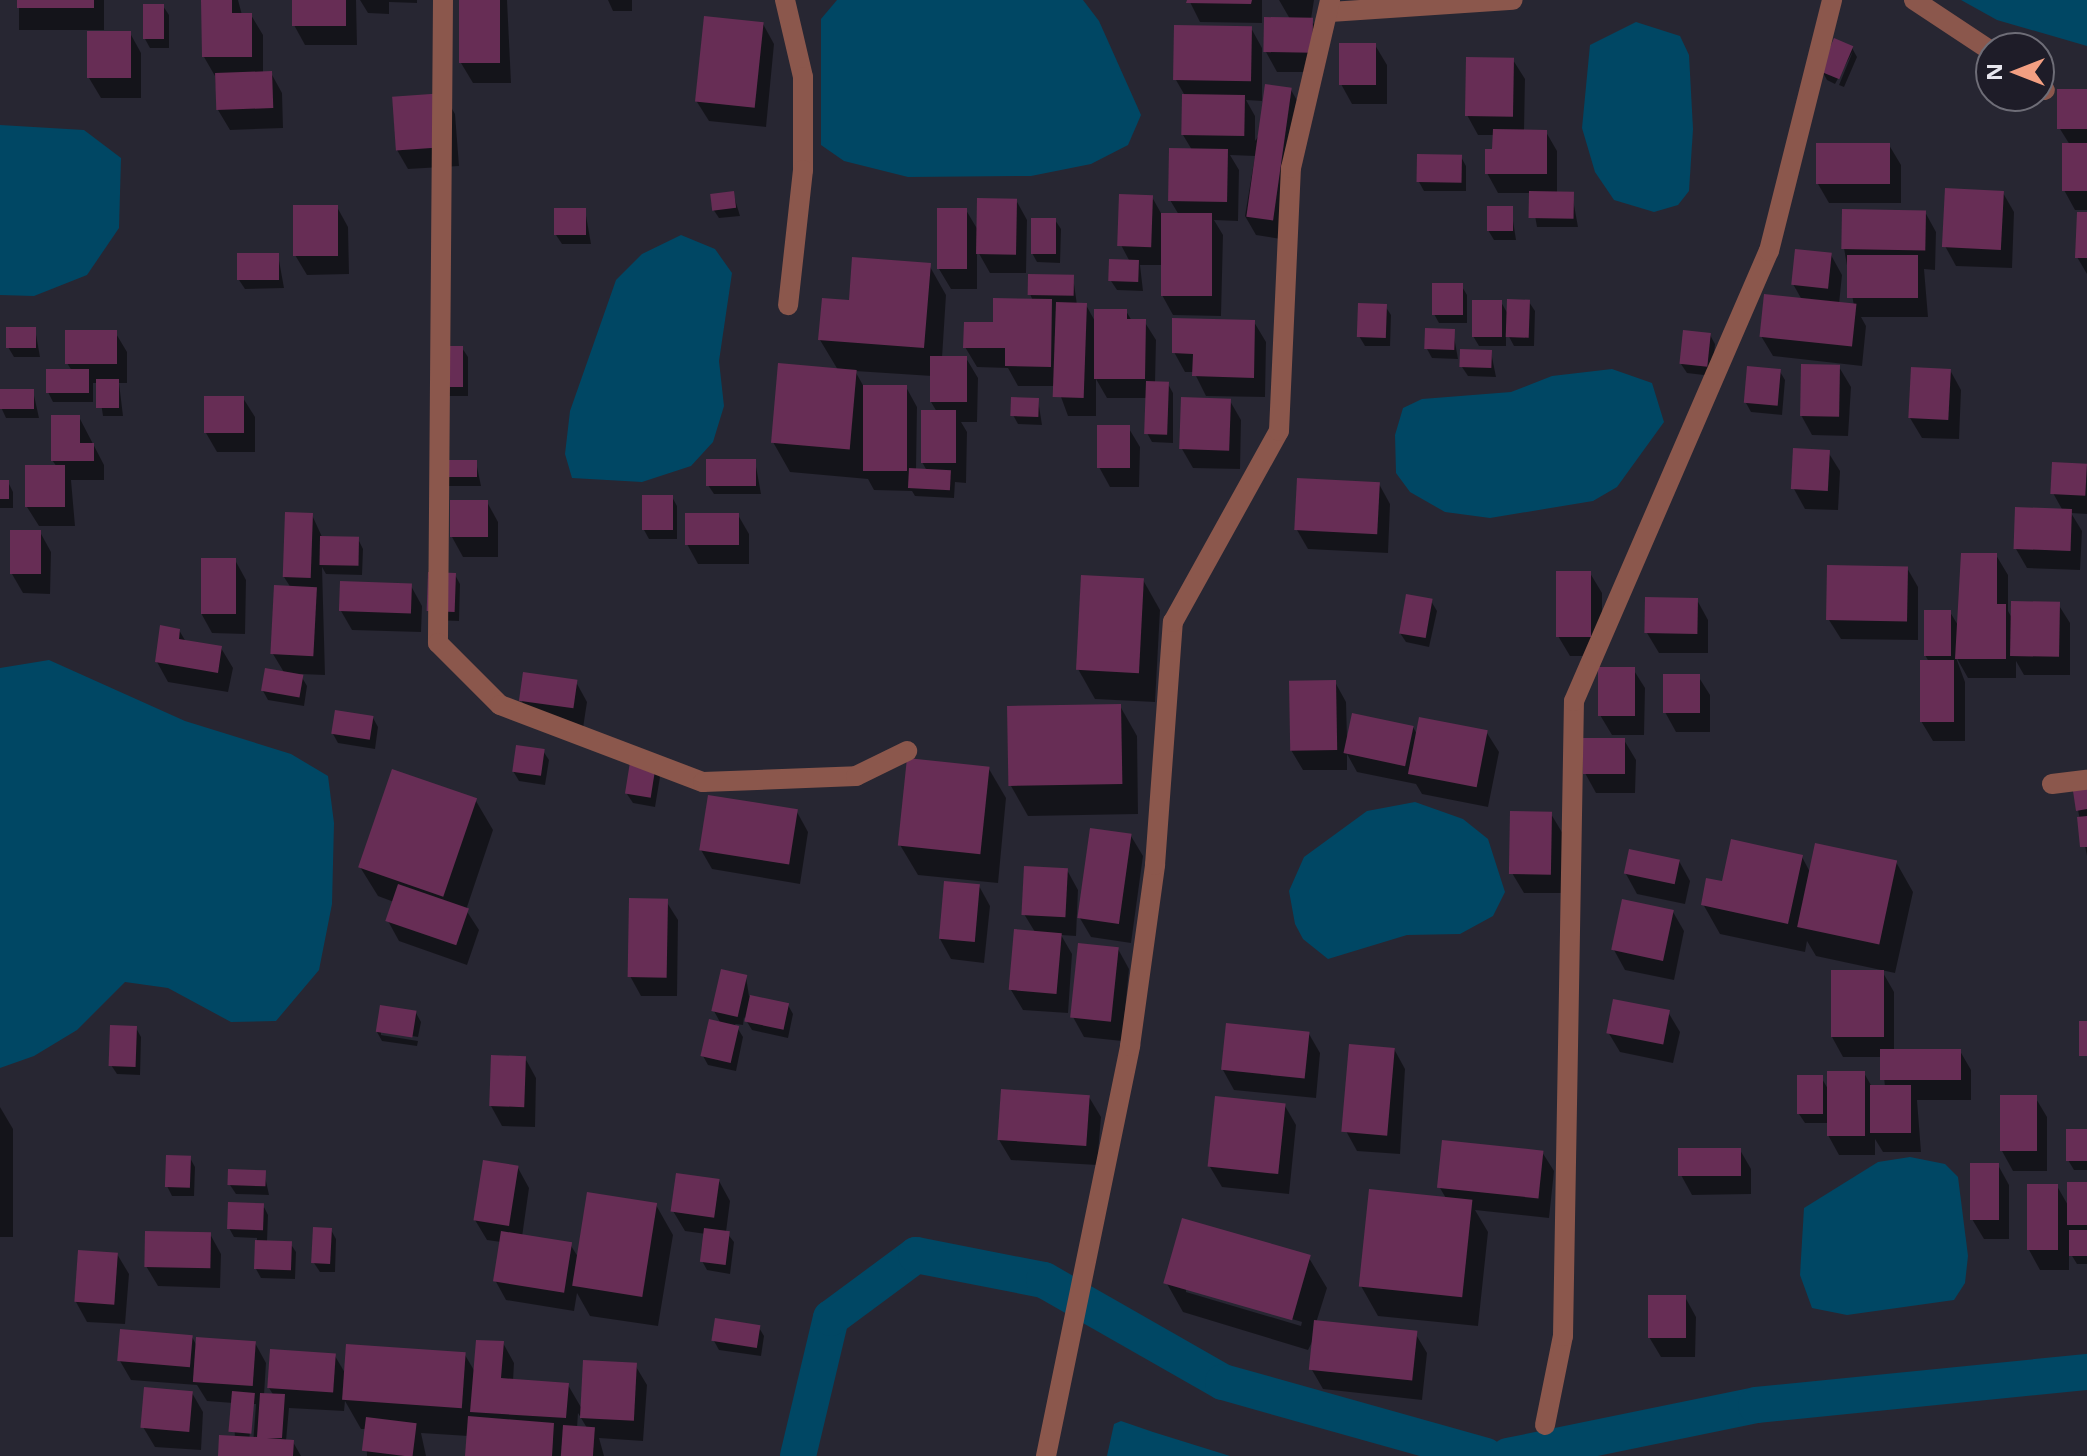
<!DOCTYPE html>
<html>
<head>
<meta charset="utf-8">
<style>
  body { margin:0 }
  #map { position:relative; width:2087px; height:1456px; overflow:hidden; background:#272632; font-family:"Noto Sans",sans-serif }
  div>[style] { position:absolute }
  .water>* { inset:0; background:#004764 }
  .shadow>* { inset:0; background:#0007; transform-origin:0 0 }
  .canal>* { height:36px; margin:-18px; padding:0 18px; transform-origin:18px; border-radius:18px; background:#004764 }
  .building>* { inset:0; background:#672d55; transform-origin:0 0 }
  .minor>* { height:20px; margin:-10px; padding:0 10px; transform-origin:10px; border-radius:10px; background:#8b574c }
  span { translate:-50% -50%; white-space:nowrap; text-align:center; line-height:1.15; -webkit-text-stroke:7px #1e1c28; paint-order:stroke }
  .north { position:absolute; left:1975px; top:32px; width:80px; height:80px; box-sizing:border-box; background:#1e1c28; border:2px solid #6e6d77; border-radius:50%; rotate:270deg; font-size:22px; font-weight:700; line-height:32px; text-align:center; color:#e7e6ee }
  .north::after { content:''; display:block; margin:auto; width:28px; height:36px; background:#f39f82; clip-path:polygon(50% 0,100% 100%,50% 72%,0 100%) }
</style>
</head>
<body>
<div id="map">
  <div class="water">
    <i style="clip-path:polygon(837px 0,1083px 0,1099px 21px,1141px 115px,1128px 145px,1091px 164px,1031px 176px,908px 177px,844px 161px,821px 145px,821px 19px)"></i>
    <i style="clip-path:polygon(1961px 0,2087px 0,2087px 46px,1997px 20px)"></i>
    <i style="clip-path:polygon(1636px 22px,1680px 36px,1689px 55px,1693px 129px,1689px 191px,1678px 205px,1654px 212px,1614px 200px,1595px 172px,1582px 128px,1590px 45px)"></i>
    <i style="clip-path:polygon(0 125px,84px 130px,121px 158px,119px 228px,87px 275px,34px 296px,0 295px)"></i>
    <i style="clip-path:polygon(681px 235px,715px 249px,732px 273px,719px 361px,724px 406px,713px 442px,691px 466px,642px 482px,572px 478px,565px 454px,570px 411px,616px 280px,642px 254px)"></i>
    <i style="clip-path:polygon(1612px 369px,1652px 383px,1664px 422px,1617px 487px,1593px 501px,1490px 518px,1445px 512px,1410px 492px,1396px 473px,1395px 435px,1403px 408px,1422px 399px,1511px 392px,1552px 376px)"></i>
    <i style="clip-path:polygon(49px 660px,185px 721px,291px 754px,328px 776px,334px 823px,332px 904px,319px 970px,276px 1021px,231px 1022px,168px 988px,125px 982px,77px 1030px,34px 1056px,0 1068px,0 668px)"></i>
    <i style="clip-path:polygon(1415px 802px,1463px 819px,1488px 839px,1505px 892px,1493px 916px,1460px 934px,1407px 935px,1328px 959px,1303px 939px,1295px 924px,1289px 891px,1304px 857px,1367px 811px)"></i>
    <i style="clip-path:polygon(1910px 1157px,1945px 1164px,1958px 1177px,1968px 1256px,1965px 1283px,1954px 1300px,1847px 1315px,1812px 1308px,1800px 1275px,1804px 1208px,1878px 1162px)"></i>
    <i style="clip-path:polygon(1121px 1421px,1153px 1432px,1230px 1456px,1107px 1456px,1114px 1424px)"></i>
  </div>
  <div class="shadow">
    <i style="left:19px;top:0;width:85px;height:30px"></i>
    <i style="clip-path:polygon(203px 0,238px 0,242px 15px,251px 15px,263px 35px,263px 73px,271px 73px,282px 93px,283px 128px,230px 130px,218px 110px,215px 76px,204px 57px)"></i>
    <i style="clip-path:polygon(294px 0,356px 0,357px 45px,305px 45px,294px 25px)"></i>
    <i style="clip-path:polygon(360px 0,417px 0,417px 3px,389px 2px,389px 14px,368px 13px)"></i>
    <i style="clip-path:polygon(461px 0,507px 0,511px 83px,473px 83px,461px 63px)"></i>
    <i style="clip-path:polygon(608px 0,632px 0,632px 11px,613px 11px)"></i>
    <i style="clip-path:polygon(1189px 0,1262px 0,1262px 23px,1200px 22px)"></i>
    <i style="clip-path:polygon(1279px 0,1314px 0,1311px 19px,1323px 40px,1323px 72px,1277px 72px,1266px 52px,1290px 19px)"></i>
    <i style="clip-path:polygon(163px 6px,169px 15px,169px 48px,150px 48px,145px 39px)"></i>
    <i style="clip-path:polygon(763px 24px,774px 44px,766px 127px,709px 121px,697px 102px)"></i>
    <i style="clip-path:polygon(1251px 28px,1262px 48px,1262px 101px,1246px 100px,1255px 116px,1255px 141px,1291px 90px,1302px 109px,1281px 239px,1256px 235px,1245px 216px,1255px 156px,1230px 155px,1239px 170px,1238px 221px,1214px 220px,1223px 235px,1221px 316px,1173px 315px,1162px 295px,1162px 265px,1140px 265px,1143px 291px,1117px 290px,1111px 281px,1130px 262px,1121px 245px,1152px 197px,1162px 215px,1179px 215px,1170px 200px,1192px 150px,1183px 135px,1184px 94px,1176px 80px)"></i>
    <i style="clip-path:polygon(130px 33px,141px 53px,141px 98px,101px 98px,89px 78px)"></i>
    <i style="clip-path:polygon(1375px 45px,1387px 65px,1387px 104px,1352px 104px,1341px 84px)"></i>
    <i style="clip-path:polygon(1852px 48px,1857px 57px,1844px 87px,1839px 85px,1853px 51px,1835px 84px,1827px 80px,1822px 71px)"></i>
    <i style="clip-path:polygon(1513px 60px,1525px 79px,1524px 131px,1546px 132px,1557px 151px,1557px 193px,1572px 194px,1578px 227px,1537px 227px,1531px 193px,1498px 193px,1487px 173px,1495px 135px,1478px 135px,1467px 115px)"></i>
    <i style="clip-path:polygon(2087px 91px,2087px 210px,2075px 210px,2064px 190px,2070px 145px,2060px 129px)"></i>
    <i style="clip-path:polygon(444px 95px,455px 114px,459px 166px,408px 169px,397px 150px)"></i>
    <i style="clip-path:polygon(1889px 145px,1901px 165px,1901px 203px,1829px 203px,1818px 184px)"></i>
    <i style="clip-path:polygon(1461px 157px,1466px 166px,1466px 191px,1424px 191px,1419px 182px)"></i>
    <i style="clip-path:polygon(733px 193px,740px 216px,719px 218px,713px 209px)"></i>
    <i style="clip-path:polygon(2003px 193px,2014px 212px,2012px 268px,1956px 266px,1945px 246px)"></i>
    <i style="clip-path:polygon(1016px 200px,1027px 220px,1026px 273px,990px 273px,977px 250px,977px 289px,951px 289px,939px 269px,966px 210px,979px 232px)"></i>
    <i style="clip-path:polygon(337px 207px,348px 227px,349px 274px,307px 275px,295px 255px)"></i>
    <i style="clip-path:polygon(1511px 208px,1516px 240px,1494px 240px,1488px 230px)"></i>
    <i style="clip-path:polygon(585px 210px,591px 244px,562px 244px,556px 235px)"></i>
    <i style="clip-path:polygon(1925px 212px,1936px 232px,1935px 270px,1924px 269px,1928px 317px,1861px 317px,1866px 326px,1862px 366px,1773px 356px,1761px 336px,1802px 300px,1793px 284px,1831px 255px,1842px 275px,1839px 304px,1854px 306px,1844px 248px)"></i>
    <i style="clip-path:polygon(2087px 214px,2087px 274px,2077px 257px)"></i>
    <i style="clip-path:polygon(1055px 220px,1061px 229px,1060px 263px,1037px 262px,1032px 253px)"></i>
    <i style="clip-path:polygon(278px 255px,284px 288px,245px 289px,239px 280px)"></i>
    <i style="clip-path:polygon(evenodd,929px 265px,946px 295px,942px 358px,966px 358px,978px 378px,977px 422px,961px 422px,967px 432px,966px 483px,955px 482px,954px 498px,915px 496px,912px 491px,874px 490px,868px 479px,790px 472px,773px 442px,838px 370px,820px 340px,851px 302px,929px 265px,855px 371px,932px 376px,931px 402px,937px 412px,922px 462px,927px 471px,916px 470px,917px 407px,906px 387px,864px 387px,855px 371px)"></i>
    <i style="clip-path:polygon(1073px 277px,1077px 305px,1086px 305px,1096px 323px,1126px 311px,1132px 321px,1144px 321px,1156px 340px,1155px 383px,1168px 384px,1173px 393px,1173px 443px,1152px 442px,1147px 433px,1147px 398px,1107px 398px,1096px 379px,1096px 416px,1068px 416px,1057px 386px,1018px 386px,1008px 368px,977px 367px,965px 347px,1033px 301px,1030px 294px)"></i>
    <i style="clip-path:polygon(1461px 285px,1467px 295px,1467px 323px,1439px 323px,1434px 314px)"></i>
    <i style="clip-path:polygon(1501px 302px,1509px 316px,1529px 302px,1535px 311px,1534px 346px,1514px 346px,1506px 331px,1506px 346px,1479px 346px,1473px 336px)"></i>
    <i style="clip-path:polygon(1385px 306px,1391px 315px,1390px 346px,1365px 346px,1359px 336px)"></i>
    <i style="clip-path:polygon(1254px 322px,1266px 342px,1265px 397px,1206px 396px,1194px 372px,1185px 372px,1174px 352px)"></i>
    <i style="clip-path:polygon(35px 329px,40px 357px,14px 357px,8px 347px)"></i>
    <i style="clip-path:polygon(1453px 331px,1458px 359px,1432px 358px,1427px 349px)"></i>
    <i style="clip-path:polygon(115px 332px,127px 352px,127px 383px,119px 383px,123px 416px,103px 416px,98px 383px,93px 383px,93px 402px,53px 402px,48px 392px,72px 371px,67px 363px)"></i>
    <i style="clip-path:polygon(1710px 335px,1715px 344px,1712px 376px,1687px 373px,1681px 364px)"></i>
    <i style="clip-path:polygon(443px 348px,462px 348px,468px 357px,468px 396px,448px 396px)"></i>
    <i style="clip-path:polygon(1491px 352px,1496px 377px,1468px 376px,1462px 367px)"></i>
    <i style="clip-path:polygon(1839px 367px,1851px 387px,1848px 436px,1812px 435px,1801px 415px)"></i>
    <i style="clip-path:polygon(1779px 370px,1785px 380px,1782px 415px,1751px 412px,1746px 403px)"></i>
    <i style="clip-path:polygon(1950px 370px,1961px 390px,1959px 439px,1922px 438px,1910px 418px)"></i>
    <i style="clip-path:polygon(33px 391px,39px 418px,6px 418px,0 405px)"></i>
    <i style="clip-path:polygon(243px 398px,255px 417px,255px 452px,217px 452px,206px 433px)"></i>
    <i style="clip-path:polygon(1038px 400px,1042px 425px,1018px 424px,1013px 415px)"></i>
    <i style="clip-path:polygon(1230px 401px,1241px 420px,1240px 469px,1193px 468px,1182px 449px)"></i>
    <i style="clip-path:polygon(79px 417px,104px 465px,104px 480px,71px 480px,75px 526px,39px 526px,27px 507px,57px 467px,52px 460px)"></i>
    <i style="clip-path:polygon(1128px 427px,1140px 447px,1139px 487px,1110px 487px,1099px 467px)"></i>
    <i style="clip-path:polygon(1828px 452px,1840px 471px,1838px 510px,1805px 509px,1794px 489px)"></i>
    <i style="clip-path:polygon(755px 461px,761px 494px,714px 494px,708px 485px)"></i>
    <i style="clip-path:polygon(476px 462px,481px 486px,441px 486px,436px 477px)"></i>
    <i style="clip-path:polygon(2087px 466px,2087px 514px,2071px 513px,2082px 531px,2080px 570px,2027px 568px,2016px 549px,2063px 511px,2053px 493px)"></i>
    <i style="clip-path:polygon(0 482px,8px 482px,13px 492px,13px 508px,0 508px)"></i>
    <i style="clip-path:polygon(1379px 484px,1390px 504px,1388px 553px,1308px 549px,1297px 530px)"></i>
    <i style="clip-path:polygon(672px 497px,677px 506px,677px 539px,649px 539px,644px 530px)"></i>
    <i style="clip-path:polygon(487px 502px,498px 522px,498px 557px,463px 557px,452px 537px)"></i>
    <i style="clip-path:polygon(312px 515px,323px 539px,358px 539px,363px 549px,362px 575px,326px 574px,322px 567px,325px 675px,300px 674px,307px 686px,304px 706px,268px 700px,263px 691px,285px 674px,273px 654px,291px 588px,284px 577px)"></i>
    <i style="clip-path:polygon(738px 515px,749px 534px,749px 564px,698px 564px,687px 544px)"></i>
    <i style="clip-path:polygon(40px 532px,51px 552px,50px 594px,23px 593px,12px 574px)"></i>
    <i style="clip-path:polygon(1996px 555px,2008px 575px,2008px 611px,2013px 620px,2058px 604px,2070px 623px,2070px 675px,2024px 675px,2016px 661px,2016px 678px,1968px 678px,1955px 655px,1965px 682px,1965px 741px,1933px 741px,1921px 721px,1929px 662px,1925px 655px,1950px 612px,1959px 627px)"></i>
    <i style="clip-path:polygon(235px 560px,246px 580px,245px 634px,212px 633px,201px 613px)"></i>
    <i style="clip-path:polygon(1907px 568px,1918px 587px,1918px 640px,1841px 639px,1829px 620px)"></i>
    <i style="clip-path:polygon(1590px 573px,1602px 593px,1602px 656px,1570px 656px,1558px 636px)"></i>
    <i style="clip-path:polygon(455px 575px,460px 584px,459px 621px,434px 620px)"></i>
    <i style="clip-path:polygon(1143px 580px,1160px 610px,1155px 702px,1095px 699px,1078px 669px)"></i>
    <i style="clip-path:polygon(411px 586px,422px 606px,421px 632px,352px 630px,341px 611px)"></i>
    <i style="clip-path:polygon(1697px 600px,1708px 620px,1708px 653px,1659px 653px,1647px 633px)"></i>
    <i style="clip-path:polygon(1431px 601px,1437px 611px,1429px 647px,1406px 642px,1400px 633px)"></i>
    <i style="clip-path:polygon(179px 630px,186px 642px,221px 648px,233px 668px,228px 692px,168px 682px,157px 662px)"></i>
    <i style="clip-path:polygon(1633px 669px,1645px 688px,1644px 735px,1612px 735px,1600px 715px)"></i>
    <i style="clip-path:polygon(1698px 676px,1710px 695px,1710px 732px,1676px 732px,1665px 712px)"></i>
    <i style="clip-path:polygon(576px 682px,587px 702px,583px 728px,533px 720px,521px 700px)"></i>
    <i style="clip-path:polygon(1335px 682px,1346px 702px,1347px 738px,1413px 727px,1418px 736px,1487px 733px,1499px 752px,1488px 807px,1422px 794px,1416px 784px,1357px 772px,1347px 754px,1347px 770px,1303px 770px,1291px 750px)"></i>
    <i style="clip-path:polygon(1120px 706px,1137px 736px,1138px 814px,1028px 816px,1011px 786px)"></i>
    <i style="clip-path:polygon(373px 718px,378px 727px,375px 749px,338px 743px,333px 734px)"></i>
    <i style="clip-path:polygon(1624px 740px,1636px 760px,1635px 793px,1596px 793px,1585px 773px)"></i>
    <i style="clip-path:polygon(543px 751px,549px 760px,545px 785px,519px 781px,513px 771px)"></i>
    <i style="clip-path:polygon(655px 768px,660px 777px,655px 807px,633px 803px,627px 794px)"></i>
    <i style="clip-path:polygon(989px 769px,1006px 798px,998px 883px,918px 875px,900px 845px)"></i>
    <i style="clip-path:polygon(2087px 791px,2087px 856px,2078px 810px)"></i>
    <i style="clip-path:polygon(476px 801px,493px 830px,466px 910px,479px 930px,467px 965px,399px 941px,388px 921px,394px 902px,378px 896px,360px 867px)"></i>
    <i style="clip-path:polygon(797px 812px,808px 832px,800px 884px,712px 869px,701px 850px)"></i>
    <i style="clip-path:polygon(1551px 814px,1563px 834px,1563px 893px,1524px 893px,1512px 873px)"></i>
    <i style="clip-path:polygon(1131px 836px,1143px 856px,1131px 943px,1091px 937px,1078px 915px)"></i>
    <i style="clip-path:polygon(1802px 857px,1810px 872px,1896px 862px,1913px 892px,1895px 973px,1816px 956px,1807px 941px,1805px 952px,1720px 934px,1703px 904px,1723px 884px)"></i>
    <i style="clip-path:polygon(1679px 861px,1690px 881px,1685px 904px,1637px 894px,1626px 874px)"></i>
    <i style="clip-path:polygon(1067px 870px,1078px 890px,1076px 936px,1061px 935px,1072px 954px,1068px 1013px,1023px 1010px,1011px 990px,1035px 932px,1024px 914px)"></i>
    <i style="clip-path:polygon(979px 886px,990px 906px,984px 963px,951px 959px,940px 939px)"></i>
    <i style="clip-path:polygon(666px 901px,678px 920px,677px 996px,641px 996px,630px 976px)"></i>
    <i style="clip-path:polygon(1673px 912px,1684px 931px,1674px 980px,1625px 970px,1614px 950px)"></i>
    <i style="clip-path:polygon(1118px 949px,1129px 969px,1122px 1041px,1084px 1037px,1073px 1017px)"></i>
    <i style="clip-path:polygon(1882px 971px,1894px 992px,1894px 1051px,1960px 1051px,1971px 1070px,1971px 1100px,1917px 1100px,1921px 1152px,1883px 1152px,1875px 1139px,1875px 1155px,1839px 1155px,1828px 1135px,1828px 1123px,1805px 1123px,1799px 1114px,1821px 1077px,1828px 1089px,1864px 1073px,1872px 1087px,1885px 1087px,1882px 1057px,1843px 1057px,1832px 1037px)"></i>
    <i style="clip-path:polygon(746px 977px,749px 996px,788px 1005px,793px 1014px,788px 1038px,752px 1030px,744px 1017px,743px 1025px,735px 1024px,743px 1037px,736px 1071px,708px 1065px,703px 1056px,721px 1024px,714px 1011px)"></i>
    <i style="clip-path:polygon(1668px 1012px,1680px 1032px,1673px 1063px,1620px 1052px,1608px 1032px)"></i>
    <i style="clip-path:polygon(416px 1013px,421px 1022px,418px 1037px,381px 1031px,381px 1035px,418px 1041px,417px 1046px,382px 1041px,377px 1032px)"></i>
    <i style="clip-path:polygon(136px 1028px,141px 1037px,140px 1075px,117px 1074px,111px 1065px)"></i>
    <i style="clip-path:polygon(1309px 1034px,1320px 1053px,1316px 1098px,1234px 1090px,1223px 1070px)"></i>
    <i style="clip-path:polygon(1394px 1049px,1405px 1069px,1400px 1154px,1357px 1151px,1346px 1131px)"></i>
    <i style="clip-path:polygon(525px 1058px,536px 1078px,535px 1127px,502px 1126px,491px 1106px)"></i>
    <i style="clip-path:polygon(1089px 1097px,1101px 1117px,1097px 1165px,1011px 1160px,999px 1140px)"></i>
    <i style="clip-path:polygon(2035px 1097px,2047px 1117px,2047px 1171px,2013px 1171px,2002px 1151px)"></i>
    <i style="clip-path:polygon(1285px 1106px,1296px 1125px,1289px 1194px,1222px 1187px,1210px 1167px)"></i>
    <i style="clip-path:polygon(0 1107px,13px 1129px,13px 1237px,0 1237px)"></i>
    <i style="clip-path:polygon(2087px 1131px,2087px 1170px,2074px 1170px,2068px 1160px)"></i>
    <i style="clip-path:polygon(1740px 1150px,1751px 1169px,1751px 1194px,1692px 1195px,1681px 1175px)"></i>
    <i style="clip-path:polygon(1542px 1152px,1554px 1171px,1549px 1218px,1475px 1210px,1488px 1232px,1478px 1326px,1378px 1316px,1361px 1286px,1447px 1200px,1440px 1188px)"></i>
    <i style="clip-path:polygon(190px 1158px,195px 1167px,194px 1196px,172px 1196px,167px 1186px)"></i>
    <i style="clip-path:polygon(1998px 1165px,2009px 1185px,2009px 1239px,1984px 1239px,1972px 1219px)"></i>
    <i style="clip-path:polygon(518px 1168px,529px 1188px,522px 1237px,570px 1244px,578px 1257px,656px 1205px,673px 1235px,658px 1326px,590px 1316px,577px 1293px,574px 1311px,506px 1300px,495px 1280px,501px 1242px,487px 1240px,475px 1220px)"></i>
    <i style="clip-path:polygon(264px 1172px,269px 1195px,236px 1194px,230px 1185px)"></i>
    <i style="clip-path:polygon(719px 1181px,730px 1201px,726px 1232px,734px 1242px,730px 1274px,707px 1270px,702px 1261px,706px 1234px,685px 1231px,673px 1211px)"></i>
    <i style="clip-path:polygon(2087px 1184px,2087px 1264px,2077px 1264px,2069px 1251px,2069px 1270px,2040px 1270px,2029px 1250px,2057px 1186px,2069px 1207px)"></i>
    <i style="clip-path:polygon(263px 1205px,268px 1215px,267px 1242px,290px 1243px,296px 1252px,295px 1279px,261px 1278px,256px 1269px,257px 1238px,234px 1237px,229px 1228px)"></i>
    <i style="clip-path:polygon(331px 1230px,336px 1239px,335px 1272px,320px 1272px,314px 1263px)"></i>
    <i style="clip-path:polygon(210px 1234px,221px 1254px,220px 1288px,158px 1286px,146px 1266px)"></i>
    <i style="clip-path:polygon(117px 1254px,129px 1274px,125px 1324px,87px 1322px,76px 1302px)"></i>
    <i style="clip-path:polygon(evenodd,1309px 1258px,1327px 1288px,1316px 1323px,1415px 1333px,1427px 1353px,1422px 1400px,1323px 1389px,1312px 1370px,1315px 1336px,1308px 1350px,1183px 1312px,1166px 1282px,1309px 1258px,1186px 1288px,1302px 1322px,1301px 1326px,1186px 1292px,1186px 1288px)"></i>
    <i style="clip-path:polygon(1685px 1297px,1696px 1317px,1695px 1357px,1661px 1357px,1649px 1337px)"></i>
    <i style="clip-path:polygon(758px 1326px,764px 1336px,761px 1356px,719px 1350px,714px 1341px)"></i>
    <i style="clip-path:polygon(evenodd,192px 1337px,197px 1346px,255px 1343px,266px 1363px,264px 1395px,274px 1396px,269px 1388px,335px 1356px,345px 1373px,465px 1355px,475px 1372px,503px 1343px,514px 1363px,513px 1381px,568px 1385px,582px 1409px,635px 1365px,647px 1385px,643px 1441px,599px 1438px,604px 1456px,467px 1456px,468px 1436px,421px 1433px,426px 1456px,367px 1456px,366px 1429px,361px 1429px,345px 1401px,344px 1411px,289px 1408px,286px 1441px,293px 1442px,301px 1456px,220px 1456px,235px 1438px,233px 1403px,207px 1401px,197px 1385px,131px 1380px,120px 1361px,192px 1337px,252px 1404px,256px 1404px,253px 1444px,249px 1444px,252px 1404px,192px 1337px,578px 1413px,587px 1428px,577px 1428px,578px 1413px)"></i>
    <i style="clip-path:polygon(192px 1393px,203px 1412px,201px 1450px,155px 1447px,143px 1427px)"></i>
  </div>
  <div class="canal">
    <i style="left:798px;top:1456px;width:142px;rotate:-76.6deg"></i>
    <i style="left:831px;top:1318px;width:106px;rotate:-36.5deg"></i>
    <i style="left:916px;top:1255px;width:130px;rotate:11.1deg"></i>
    <i style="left:1044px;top:1280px;width:206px;rotate:29.7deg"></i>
    <i style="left:1223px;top:1382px;width:273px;rotate:15.7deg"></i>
    <i style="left:1508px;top:1456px;width:253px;rotate:-11.6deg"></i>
    <i style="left:1756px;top:1405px;width:333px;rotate:-5.7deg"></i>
  </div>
  <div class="building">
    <i style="left:17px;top:0;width:77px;height:8px"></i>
    <i style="clip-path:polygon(201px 0,232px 0,232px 13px,252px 13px,252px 57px,202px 57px)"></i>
    <i style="left:292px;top:0;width:54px;height:26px"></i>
    <i style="left:459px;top:0;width:41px;height:63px"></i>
    <i style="clip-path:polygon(1187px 0,1252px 0,1251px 4px,1186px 3px)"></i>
    <i style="left:143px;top:4px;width:21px;height:35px"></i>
    <i style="left:704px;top:16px;width:60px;height:86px;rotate:6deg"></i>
    <i style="left:1264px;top:17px;width:49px;height:35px;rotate:1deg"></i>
    <i style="left:1174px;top:25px;width:78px;height:55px;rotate:1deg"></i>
    <i style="left:87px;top:31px;width:44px;height:47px"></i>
    <i style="left:1834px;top:38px;width:21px;height:36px;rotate:23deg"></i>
    <i style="left:1339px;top:43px;width:37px;height:42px"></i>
    <i style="left:1466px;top:57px;width:48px;height:59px;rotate:1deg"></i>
    <i style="left:272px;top:71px;width:37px;height:57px;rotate:88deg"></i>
    <i style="left:1265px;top:84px;width:27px;height:134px;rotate:8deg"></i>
    <i style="left:2057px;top:89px;width:30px;height:40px"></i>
    <i style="left:445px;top:93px;width:54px;height:53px;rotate:86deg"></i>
    <i style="left:1182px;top:94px;width:63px;height:41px;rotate:1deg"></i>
    <i style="clip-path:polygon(1493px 129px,1547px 130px,1547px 174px,1485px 174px,1485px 149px,1492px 149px)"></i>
    <i style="left:1816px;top:143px;width:74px;height:41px"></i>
    <i style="left:2062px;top:143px;width:25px;height:48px"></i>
    <i style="left:1169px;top:148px;width:59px;height:53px;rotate:1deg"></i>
    <i style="left:1417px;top:154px;width:45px;height:28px;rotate:1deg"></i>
    <i style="left:1945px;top:188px;width:59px;height:59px;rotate:3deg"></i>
    <i style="left:734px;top:191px;width:17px;height:24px;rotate:83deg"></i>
    <i style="left:1529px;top:191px;width:45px;height:27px;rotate:1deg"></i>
    <i style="left:1119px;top:194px;width:34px;height:52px;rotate:2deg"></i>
    <i style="left:977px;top:198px;width:40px;height:56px;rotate:1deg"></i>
    <i style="left:293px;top:205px;width:45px;height:51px"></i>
    <i style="left:1487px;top:206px;width:26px;height:25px"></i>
    <i style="left:554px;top:208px;width:32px;height:27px"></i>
    <i style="left:937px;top:208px;width:30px;height:61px"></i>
    <i style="left:1842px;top:209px;width:84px;height:40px;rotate:1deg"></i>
    <i style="clip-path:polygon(2077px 212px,2087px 212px,2087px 258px,2075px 258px)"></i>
    <i style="left:1161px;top:213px;width:51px;height:83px"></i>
    <i style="left:1031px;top:218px;width:25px;height:36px"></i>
    <i style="left:1795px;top:249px;width:37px;height:36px;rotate:6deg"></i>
    <i style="left:237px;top:253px;width:42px;height:27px"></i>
    <i style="left:1847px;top:255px;width:71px;height:43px"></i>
    <i style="clip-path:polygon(852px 257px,931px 263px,924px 348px,818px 340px,822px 298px,849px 300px)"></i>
    <i style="left:1109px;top:259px;width:30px;height:22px;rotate:2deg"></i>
    <i style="left:1028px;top:274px;width:46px;height:21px;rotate:1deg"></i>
    <i style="left:1432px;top:283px;width:31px;height:32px"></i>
    <i style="left:1764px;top:294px;width:93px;height:43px;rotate:6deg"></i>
    <i style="clip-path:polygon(993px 298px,1052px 299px,1051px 367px,1005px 366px,1005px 348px,963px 348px,964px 322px,993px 322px)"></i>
    <i style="left:1507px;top:299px;width:23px;height:38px;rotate:2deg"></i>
    <i style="left:1472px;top:300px;width:30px;height:37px"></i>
    <i style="left:1056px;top:302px;width:31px;height:95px;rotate:2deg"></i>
    <i style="left:1358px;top:303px;width:29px;height:34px;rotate:2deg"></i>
    <i style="clip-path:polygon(1094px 309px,1127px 309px,1127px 319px,1146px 319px,1145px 379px,1094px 379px)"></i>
    <i style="clip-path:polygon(1172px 318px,1255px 320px,1254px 378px,1192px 376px,1193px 354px,1172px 353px)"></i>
    <i style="left:6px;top:327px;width:30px;height:21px"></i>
    <i style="left:1425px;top:328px;width:30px;height:21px;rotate:2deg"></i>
    <i style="left:65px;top:330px;width:52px;height:34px"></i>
    <i style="left:1683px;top:330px;width:28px;height:34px;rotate:6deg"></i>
    <i style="left:441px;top:346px;width:22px;height:41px"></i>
    <i style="left:1460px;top:349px;width:32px;height:18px;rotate:2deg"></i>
    <i style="left:930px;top:356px;width:37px;height:46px"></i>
    <i style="left:778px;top:363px;width:79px;height:80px;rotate:5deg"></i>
    <i style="left:1801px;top:364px;width:39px;height:52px;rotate:1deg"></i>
    <i style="left:1747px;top:366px;width:34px;height:37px;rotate:5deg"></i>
    <i style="left:1911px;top:367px;width:40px;height:51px;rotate:3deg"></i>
    <i style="left:46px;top:369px;width:43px;height:24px"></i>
    <i style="left:96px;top:379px;width:23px;height:29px"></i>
    <i style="left:1146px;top:381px;width:23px;height:53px;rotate:2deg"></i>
    <i style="left:863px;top:385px;width:44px;height:86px"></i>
    <i style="left:0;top:389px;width:34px;height:20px"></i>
    <i style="left:204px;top:396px;width:40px;height:37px"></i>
    <i style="left:1011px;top:397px;width:28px;height:19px;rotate:2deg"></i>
    <i style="left:1181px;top:397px;width:50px;height:52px;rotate:2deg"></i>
    <i style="left:921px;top:410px;width:35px;height:53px"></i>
    <i style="clip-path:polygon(51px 415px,80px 415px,80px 443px,94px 443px,94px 461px,51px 461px)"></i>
    <i style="left:1097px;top:425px;width:33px;height:43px"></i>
    <i style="left:1793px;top:448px;width:37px;height:41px;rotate:3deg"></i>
    <i style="left:706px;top:459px;width:50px;height:27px"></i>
    <i style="left:434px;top:460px;width:43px;height:17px"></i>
    <i style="left:2052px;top:462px;width:35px;height:32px;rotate:3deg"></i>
    <i style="left:25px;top:465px;width:40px;height:42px"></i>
    <i style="left:909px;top:468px;width:42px;height:20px;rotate:3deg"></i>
    <i style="left:1297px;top:478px;width:83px;height:52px;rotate:3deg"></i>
    <i style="left:0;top:480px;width:9px;height:19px"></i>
    <i style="left:642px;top:495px;width:31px;height:35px"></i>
    <i style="left:450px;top:500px;width:38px;height:37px"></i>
    <i style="left:2015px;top:507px;width:57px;height:42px;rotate:2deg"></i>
    <i style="left:285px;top:512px;width:28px;height:65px;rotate:2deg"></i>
    <i style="left:685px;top:513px;width:54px;height:32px"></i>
    <i style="left:10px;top:530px;width:31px;height:44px"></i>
    <i style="left:320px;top:536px;width:39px;height:29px;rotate:1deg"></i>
    <i style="clip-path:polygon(1961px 553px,1997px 553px,1997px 604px,2006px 604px,2006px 659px,1955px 659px)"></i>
    <i style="left:201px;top:558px;width:35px;height:56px"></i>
    <i style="left:1827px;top:565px;width:81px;height:55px;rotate:1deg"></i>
    <i style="left:1556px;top:571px;width:35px;height:66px"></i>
    <i style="left:428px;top:572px;width:28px;height:39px;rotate:2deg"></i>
    <i style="left:1081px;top:575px;width:63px;height:95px;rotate:3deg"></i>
    <i style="left:340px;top:581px;width:72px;height:30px;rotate:2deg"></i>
    <i style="left:274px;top:585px;width:43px;height:69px;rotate:3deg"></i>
    <i style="left:1406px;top:594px;width:27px;height:40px;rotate:10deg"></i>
    <i style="left:1645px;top:597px;width:53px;height:36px;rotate:1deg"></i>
    <i style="left:2011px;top:601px;width:49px;height:55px;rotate:1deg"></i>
    <i style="left:1924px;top:610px;width:27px;height:46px"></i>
    <i style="clip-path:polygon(160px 625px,180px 629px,179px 639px,222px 646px,218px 673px,155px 662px)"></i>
    <i style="left:1920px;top:660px;width:34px;height:62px"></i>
    <i style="left:1598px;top:667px;width:37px;height:49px"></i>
    <i style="left:265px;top:668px;width:39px;height:23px;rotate:10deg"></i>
    <i style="left:523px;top:672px;width:55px;height:29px;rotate:8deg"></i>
    <i style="left:1663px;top:674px;width:37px;height:39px"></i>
    <i style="left:1336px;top:680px;width:70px;height:47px;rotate:89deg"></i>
    <i style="left:1121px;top:704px;width:80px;height:114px;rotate:89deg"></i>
    <i style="left:335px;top:710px;width:39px;height:24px;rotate:9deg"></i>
    <i style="left:1352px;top:713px;width:63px;height:41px;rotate:12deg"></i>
    <i style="left:1419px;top:717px;width:70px;height:58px;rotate:11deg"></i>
    <i style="left:1583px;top:738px;width:42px;height:36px"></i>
    <i style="left:516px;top:745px;width:29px;height:27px;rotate:8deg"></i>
    <i style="left:907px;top:758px;width:83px;height:88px;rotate:6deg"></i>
    <i style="left:630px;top:762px;width:26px;height:32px;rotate:9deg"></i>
    <i style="left:392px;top:769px;width:90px;height:104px;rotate:19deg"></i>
    <i style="clip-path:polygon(2087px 789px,2087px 809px,2076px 811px,2073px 791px)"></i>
    <i style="left:708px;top:795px;width:91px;height:56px;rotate:9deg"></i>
    <i style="left:1510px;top:811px;width:42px;height:63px;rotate:1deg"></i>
    <i style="clip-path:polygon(2087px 816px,2087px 847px,2080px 847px,2077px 817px)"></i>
    <i style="left:1090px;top:828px;width:42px;height:91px;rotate:8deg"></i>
    <i style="clip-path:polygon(1731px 839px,1803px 855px,1788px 924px,1701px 905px,1706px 878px,1722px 881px)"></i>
    <i style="left:1815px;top:843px;width:84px;height:86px;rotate:12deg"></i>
    <i style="left:1629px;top:849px;width:52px;height:25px;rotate:12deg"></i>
    <i style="left:1024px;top:866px;width:44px;height:49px;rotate:3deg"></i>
    <i style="left:944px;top:881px;width:36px;height:58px;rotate:5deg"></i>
    <i style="left:398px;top:884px;width:75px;height:39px;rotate:19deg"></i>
    <i style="left:629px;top:898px;width:39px;height:79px;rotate:1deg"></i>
    <i style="left:1622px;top:899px;width:53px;height:52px;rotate:12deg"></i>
    <i style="left:1014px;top:929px;width:48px;height:61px;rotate:5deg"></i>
    <i style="left:1078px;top:943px;width:41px;height:75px;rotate:6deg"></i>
    <i style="left:721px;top:969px;width:27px;height:43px;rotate:13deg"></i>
    <i style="left:1831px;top:970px;width:53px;height:67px"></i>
    <i style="left:750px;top:995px;width:40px;height:27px;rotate:12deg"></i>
    <i style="left:1613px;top:999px;width:58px;height:35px;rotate:11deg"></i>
    <i style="left:380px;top:1005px;width:37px;height:27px;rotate:9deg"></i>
    <i style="left:709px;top:1019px;width:31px;height:38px;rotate:13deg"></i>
    <i style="left:2079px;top:1021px;width:8px;height:35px"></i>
    <i style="left:1226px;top:1023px;width:84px;height:47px;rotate:6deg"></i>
    <i style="left:110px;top:1025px;width:27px;height:41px;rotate:2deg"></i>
    <i style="left:1349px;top:1044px;width:46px;height:88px;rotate:5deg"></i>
    <i style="left:1880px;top:1049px;width:81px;height:31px"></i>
    <i style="left:491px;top:1055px;width:35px;height:51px;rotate:2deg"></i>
    <i style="left:1827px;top:1071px;width:38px;height:65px"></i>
    <i style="left:1797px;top:1075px;width:26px;height:39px"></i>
    <i style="left:1870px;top:1085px;width:41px;height:48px"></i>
    <i style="left:1001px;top:1089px;width:89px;height:51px;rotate:4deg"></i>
    <i style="left:2000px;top:1095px;width:37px;height:56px"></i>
    <i style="left:1215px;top:1096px;width:71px;height:71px;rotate:6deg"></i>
    <i style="left:2066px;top:1129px;width:21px;height:32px"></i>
    <i style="left:1442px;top:1140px;width:102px;height:48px;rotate:6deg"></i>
    <i style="left:1678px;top:1148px;width:63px;height:28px"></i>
    <i style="left:166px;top:1155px;width:25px;height:32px;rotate:2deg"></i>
    <i style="left:483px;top:1160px;width:36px;height:61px;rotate:9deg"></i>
    <i style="left:1970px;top:1163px;width:29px;height:57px"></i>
    <i style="left:228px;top:1169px;width:38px;height:16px;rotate:2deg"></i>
    <i style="left:676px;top:1173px;width:44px;height:39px;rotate:8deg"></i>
    <i style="left:2067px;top:1182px;width:20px;height:43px"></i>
    <i style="left:2027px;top:1184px;width:31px;height:66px"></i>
    <i style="left:1369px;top:1189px;width:104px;height:98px;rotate:6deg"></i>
    <i style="left:587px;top:1192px;width:71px;height:95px;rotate:9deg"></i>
    <i style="left:228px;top:1202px;width:36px;height:27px;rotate:2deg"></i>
    <i style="left:1182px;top:1218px;width:134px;height:68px;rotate:16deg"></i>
    <i style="left:313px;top:1227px;width:19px;height:36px;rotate:3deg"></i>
    <i style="left:704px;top:1228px;width:26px;height:34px;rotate:7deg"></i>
    <i style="left:2069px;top:1230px;width:18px;height:26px"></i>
    <i style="left:145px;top:1231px;width:66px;height:36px;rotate:1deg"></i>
    <i style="left:501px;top:1231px;width:72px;height:51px;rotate:9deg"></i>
    <i style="left:255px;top:1240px;width:37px;height:29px;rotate:2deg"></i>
    <i style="left:78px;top:1250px;width:40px;height:52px;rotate:4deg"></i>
    <i style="left:1648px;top:1295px;width:38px;height:43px"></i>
    <i style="left:715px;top:1318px;width:46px;height:23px;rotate:9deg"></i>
    <i style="left:1314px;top:1320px;width:104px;height:50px;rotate:6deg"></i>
    <i style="left:120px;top:1329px;width:73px;height:32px;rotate:5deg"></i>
    <i style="left:196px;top:1337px;width:60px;height:45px;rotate:4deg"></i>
    <i style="clip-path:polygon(476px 1340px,504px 1341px,501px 1378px,569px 1383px,566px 1418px,470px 1412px)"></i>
    <i style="left:346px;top:1344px;width:120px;height:56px;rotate:4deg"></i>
    <i style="left:270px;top:1349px;width:66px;height:39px;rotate:4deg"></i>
    <i style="left:583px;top:1360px;width:54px;height:58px;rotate:3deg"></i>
    <i style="left:144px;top:1387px;width:49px;height:41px;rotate:5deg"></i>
    <i style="left:232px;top:1391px;width:23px;height:41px;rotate:5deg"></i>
    <i style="clip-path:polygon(260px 1393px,285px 1394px,282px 1438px,267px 1438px,294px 1440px,293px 1456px,218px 1456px,219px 1435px,257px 1437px)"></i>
    <i style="clip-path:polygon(468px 1416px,554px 1423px,552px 1456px,465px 1456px)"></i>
    <i style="left:366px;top:1417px;width:51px;height:34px;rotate:7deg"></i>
    <i style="left:563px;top:1425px;width:32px;height:31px;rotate:4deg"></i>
  </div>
  <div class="minor">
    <i style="left:443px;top:0;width:643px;rotate:90.45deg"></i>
    <i style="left:438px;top:643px;width:88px;rotate:45deg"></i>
    <i style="left:500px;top:705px;width:217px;rotate:20.8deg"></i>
    <i style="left:703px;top:782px;width:153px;rotate:-2.2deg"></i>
    <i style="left:856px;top:776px;width:57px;rotate:-26.1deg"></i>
    <i style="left:785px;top:0;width:79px;rotate:76.8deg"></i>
    <i style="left:803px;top:77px;width:93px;rotate:90deg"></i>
    <i style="left:803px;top:170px;width:136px;rotate:96.3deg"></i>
    <i style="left:1914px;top:0;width:92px;rotate:33.5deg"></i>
    <i style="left:1330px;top:12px;width:183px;rotate:-3.8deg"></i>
    <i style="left:2039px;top:86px;width:7px;rotate:34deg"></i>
    <i style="left:2052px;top:784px;width:35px;rotate:-7deg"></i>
    <i style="left:1545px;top:1425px;width:91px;rotate:-78.6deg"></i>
    <i style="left:1563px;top:1336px;width:635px;rotate:-89.01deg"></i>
    <i style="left:1574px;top:701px;width:490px;rotate:-66.6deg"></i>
    <i style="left:1769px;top:251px;width:259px;rotate:-75.9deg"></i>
    <i style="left:1046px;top:1456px;width:419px;rotate:-78.4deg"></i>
    <i style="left:1130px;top:1046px;width:183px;rotate:-82.1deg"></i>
    <i style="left:1155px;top:865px;width:244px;rotate:-85.8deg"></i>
    <i style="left:1173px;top:622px;width:218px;rotate:-61deg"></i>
    <i style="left:1279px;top:431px;width:263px;rotate:-87.4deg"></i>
    <i style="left:1291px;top:168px;width:172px;rotate:-76.9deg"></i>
  </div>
  <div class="north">N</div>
</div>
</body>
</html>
